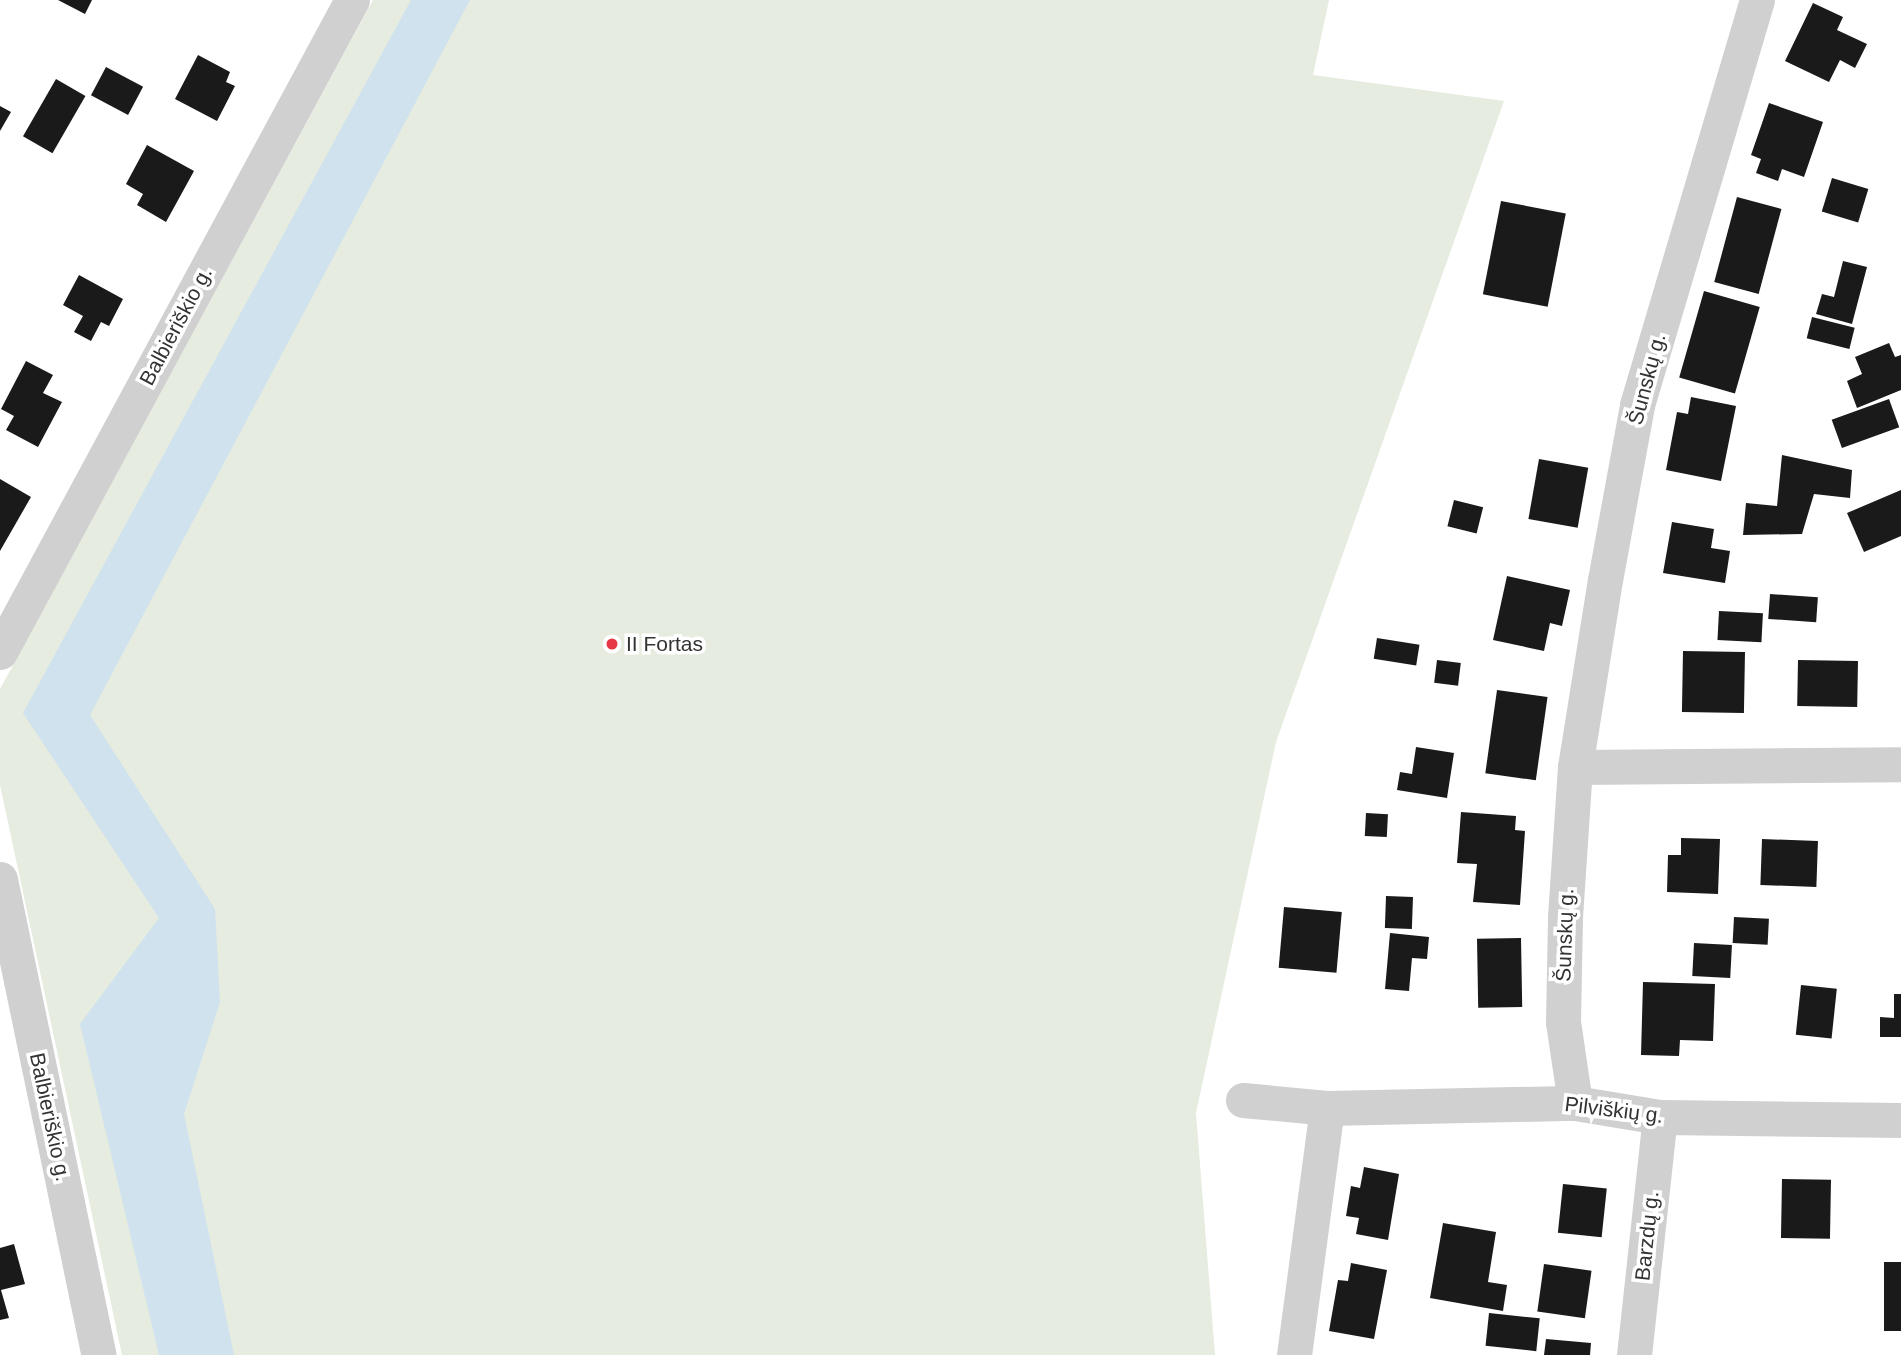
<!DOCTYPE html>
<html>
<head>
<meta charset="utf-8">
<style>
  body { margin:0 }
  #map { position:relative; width:1901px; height:1355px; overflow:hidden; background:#fff; font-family:Helvetica,sans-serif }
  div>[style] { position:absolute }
  .green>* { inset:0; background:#e6ecdf }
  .water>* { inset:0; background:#cfe2ee }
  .building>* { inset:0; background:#1a1a1a; transform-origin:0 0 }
  .street>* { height:35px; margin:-17.5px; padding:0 17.5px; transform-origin:17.5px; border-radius:17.5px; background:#d0d0d0 }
  .dots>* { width:19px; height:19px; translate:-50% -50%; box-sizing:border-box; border:4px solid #fff; border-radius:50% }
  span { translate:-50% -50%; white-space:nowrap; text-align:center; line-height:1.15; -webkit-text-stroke:7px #fff; paint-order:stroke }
  .street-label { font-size:21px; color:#333 }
  .poi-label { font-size:21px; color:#333 }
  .left { translate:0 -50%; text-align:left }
</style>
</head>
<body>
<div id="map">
  <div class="green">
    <i style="clip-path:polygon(373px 0,1329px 0,1313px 75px,1504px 101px,1276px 742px,1196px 1113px,1215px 1355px,122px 1355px,0 785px,0 689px)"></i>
  </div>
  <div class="water">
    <i style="clip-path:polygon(411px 0,470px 0,90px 715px,215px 909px,220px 1002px,184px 1114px,234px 1355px,159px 1355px,80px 1024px,159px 918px,23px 713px)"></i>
  </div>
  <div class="building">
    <i style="clip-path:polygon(58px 0,92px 0,85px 14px)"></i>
    <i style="clip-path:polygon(1813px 3px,1843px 17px,1837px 30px,1867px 44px,1855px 68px,1840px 60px,1829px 82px,1785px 61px)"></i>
    <i style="clip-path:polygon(198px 55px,230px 72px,226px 82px,235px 86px,217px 121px,175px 99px)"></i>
    <i style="left:106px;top:67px;width:42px;height:32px;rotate:28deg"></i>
    <i style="left:56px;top:79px;width:34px;height:66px;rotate:30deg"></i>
    <i style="clip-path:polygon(1769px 103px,1823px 122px,1804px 177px,1782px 169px,1778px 181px,1756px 173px,1761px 159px,1751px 155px)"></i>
    <i style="clip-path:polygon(0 106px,11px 112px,0 131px)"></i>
    <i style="clip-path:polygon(147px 145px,194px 171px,166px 222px,137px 205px,143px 194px,126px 184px)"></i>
    <i style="left:1832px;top:178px;width:38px;height:35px;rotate:17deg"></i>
    <i style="left:1737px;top:197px;width:46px;height:88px;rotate:15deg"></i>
    <i style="left:1501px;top:201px;width:66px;height:95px;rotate:11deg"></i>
    <i style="clip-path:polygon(1843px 261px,1867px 267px,1852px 324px,1816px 314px,1822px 294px,1834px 297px)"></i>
    <i style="clip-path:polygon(79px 275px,123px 299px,109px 326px,101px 322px,91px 341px,74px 332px,83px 316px,63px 305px)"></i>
    <i style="left:1704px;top:291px;width:58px;height:90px;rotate:16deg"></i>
    <i style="left:1812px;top:317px;width:44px;height:22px;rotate:14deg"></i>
    <i style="clip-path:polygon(1889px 343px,1895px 357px,1901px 355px,1901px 390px,1857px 408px,1847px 381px,1862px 374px,1855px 357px)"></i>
    <i style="clip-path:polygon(26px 361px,53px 375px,43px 393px,62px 402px,38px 447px,6px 430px,14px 416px,1px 409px)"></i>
    <i style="clip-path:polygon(1691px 397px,1736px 406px,1721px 481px,1666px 470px,1677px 412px,1688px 414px)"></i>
    <i style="left:1889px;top:399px;width:30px;height:61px;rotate:70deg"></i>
    <i style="clip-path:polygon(1782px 455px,1852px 470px,1850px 498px,1814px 494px,1802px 534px,1743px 535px,1746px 503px,1777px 506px)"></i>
    <i style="left:1539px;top:459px;width:50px;height:61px;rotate:10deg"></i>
    <i style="clip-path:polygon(0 479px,31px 497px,0 551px)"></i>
    <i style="clip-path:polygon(1901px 490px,1901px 536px,1864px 552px,1847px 513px)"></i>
    <i style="left:1454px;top:500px;width:30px;height:27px;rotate:14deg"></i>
    <i style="clip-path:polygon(1672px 522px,1714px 529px,1711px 548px,1730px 551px,1725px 583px,1663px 573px)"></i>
    <i style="clip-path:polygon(1507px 576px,1570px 590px,1562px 626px,1550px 623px,1544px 651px,1493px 640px)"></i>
    <i style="left:1770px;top:594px;width:48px;height:25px;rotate:4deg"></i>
    <i style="left:1719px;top:611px;width:44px;height:29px;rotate:3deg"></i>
    <i style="left:1377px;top:638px;width:43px;height:21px;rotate:9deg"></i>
    <i style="left:1683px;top:651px;width:62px;height:61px;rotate:1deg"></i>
    <i style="left:1437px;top:660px;width:24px;height:23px;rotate:7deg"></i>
    <i style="left:1798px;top:660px;width:60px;height:46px;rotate:1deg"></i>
    <i style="left:1497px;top:690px;width:51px;height:84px;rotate:8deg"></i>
    <i style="clip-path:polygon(1416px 747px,1454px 753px,1447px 798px,1397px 790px,1400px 772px,1412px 774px)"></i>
    <i style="clip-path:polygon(1461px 812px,1516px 816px,1515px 830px,1525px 831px,1520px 905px,1473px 902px,1477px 864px,1457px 863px)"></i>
    <i style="left:1366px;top:813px;width:22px;height:23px;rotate:3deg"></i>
    <i style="clip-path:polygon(1681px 838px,1720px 839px,1718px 894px,1667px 892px,1668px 855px,1681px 855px)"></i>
    <i style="left:1762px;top:839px;width:56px;height:46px;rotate:2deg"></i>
    <i style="left:1386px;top:896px;width:27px;height:32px;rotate:2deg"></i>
    <i style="left:1284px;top:907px;width:58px;height:61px;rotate:5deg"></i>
    <i style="left:1734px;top:917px;width:35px;height:26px;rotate:3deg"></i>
    <i style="clip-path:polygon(1390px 933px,1429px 937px,1427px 959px,1412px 958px,1409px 991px,1385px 989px)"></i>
    <i style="left:1521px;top:938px;width:69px;height:44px;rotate:89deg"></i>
    <i style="left:1694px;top:943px;width:38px;height:33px;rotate:3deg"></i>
    <i style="clip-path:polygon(1643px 982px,1715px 984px,1713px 1041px,1680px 1040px,1679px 1056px,1641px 1055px)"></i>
    <i style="left:1801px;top:985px;width:36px;height:50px;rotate:6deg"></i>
    <i style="clip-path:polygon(1894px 994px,1901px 994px,1901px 1037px,1880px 1037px,1880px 1017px,1894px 1018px)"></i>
    <i style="clip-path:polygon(1364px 1167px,1399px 1174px,1388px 1240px,1356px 1234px,1359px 1218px,1346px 1216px,1351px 1186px,1360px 1188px)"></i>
    <i style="left:1782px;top:1179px;width:49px;height:59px;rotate:1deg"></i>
    <i style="left:1563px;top:1184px;width:44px;height:49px;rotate:6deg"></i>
    <i style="clip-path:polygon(1443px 1223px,1496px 1232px,1488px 1282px,1507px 1285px,1503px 1311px,1430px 1298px)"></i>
    <i style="clip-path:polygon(14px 1244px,25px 1284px,1px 1290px,9px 1318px,0 1320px,0 1248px)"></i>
    <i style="left:1884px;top:1262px;width:17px;height:69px"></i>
    <i style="clip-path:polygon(1351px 1263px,1387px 1270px,1374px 1339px,1329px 1331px,1338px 1280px,1348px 1281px)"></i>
    <i style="left:1544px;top:1264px;width:48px;height:48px;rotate:8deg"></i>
    <i style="left:1489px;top:1313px;width:51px;height:33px;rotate:6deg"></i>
    <i style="clip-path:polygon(1546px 1339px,1591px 1343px,1590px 1355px,1544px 1355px)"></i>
  </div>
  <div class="street">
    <i style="left:0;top:652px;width:741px;rotate:-61.64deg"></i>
    <i style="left:1575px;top:767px;width:326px;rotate:-0.5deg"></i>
    <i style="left:0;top:879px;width:486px;rotate:78.3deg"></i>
    <i style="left:1243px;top:1100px;width:84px;rotate:5.4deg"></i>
    <i style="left:1327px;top:1108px;width:248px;rotate:-1.2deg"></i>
    <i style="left:1575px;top:1103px;width:86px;rotate:9.4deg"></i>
    <i style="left:1660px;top:1117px;width:241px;rotate:0.7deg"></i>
    <i style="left:1575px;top:1103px;width:82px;rotate:-98.4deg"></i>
    <i style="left:1563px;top:1022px;width:105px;rotate:-88.9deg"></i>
    <i style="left:1565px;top:917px;width:150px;rotate:-86.2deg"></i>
    <i style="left:1575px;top:767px;width:189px;rotate:-80.9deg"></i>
    <i style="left:1605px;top:580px;width:178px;rotate:-79.6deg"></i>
    <i style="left:1637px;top:405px;width:422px;rotate:-73.5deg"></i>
    <i style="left:1294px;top:1355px;width:249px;rotate:-82.4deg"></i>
    <i style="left:1634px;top:1355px;width:239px;rotate:-83.8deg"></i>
  </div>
  <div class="dots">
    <i style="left:612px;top:644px;background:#e63946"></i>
  </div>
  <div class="street-label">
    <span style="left:176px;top:326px;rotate:-62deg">Balbieriškio g.</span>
    <span style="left:1647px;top:379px;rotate:-75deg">Šunskų g.</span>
    <span style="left:1565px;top:935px;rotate:-88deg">Šunskų g.</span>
    <span style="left:1614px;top:1110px;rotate:7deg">Pilviškių g.</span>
    <span style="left:50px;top:1117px;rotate:78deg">Balbieriškio g.</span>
    <span style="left:1647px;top:1236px;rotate:-84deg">Barzdų g.</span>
  </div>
  <div class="poi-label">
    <span class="left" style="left:626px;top:644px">II Fortas</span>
  </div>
</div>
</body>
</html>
